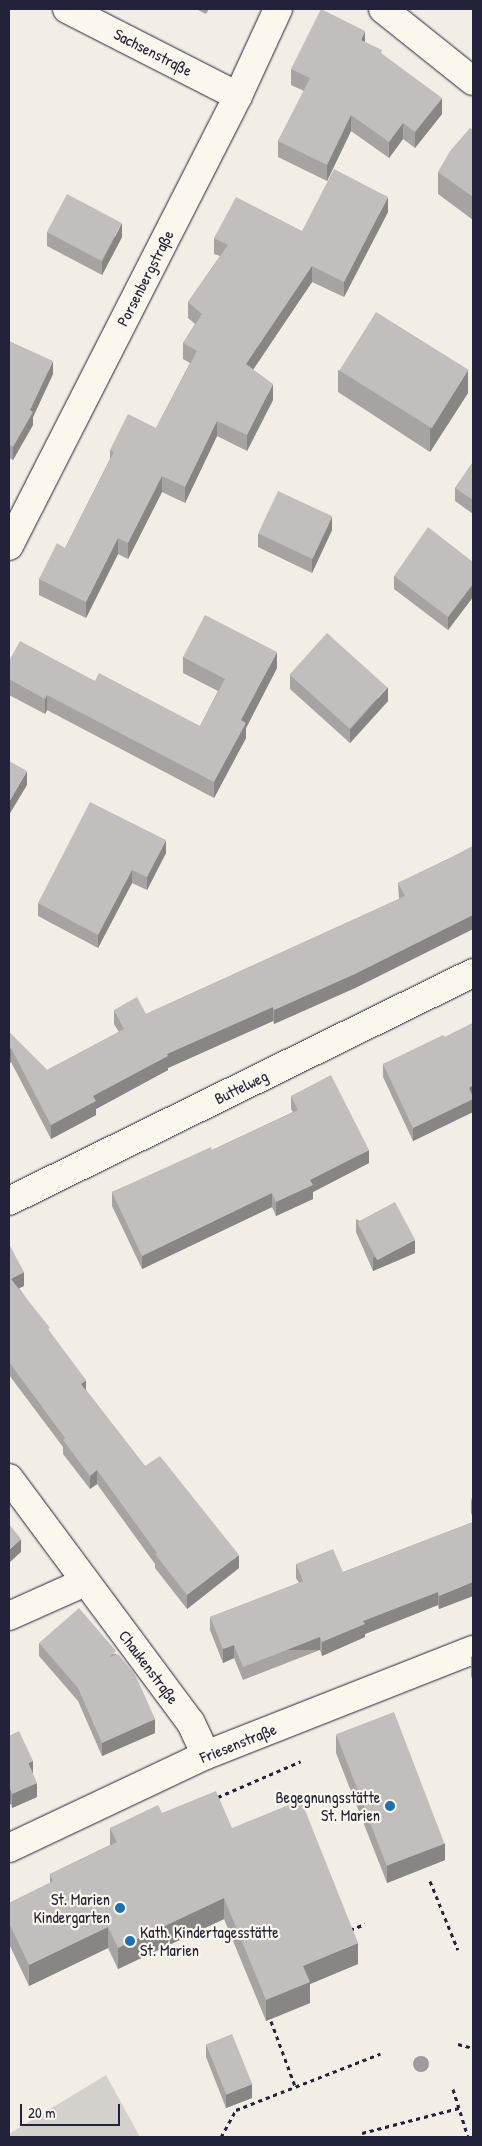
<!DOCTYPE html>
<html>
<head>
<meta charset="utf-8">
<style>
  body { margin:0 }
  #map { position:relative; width:482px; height:2146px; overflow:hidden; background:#f2eee5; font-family:"Patrick Hand",sans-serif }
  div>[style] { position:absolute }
  .green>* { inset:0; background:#d4d1cc }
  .path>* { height:3px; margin-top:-1.5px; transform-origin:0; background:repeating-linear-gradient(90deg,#22223b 0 4px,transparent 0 8px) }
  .roads { filter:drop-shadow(0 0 1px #22223b) drop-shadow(0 0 1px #22223b) }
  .minor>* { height:28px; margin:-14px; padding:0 14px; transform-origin:14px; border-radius:14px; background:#fbf7ec }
  .trees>* { width:16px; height:16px; margin:-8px; border-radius:50%; background:#9d9b9f }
  .wall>* { inset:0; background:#a7a3a3 }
  .shaded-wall>* { inset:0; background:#888585; transform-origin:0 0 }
  .building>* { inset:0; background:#c2bebe; transform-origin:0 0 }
  .dots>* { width:14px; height:14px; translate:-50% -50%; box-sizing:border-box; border:2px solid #fbf7ec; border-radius:50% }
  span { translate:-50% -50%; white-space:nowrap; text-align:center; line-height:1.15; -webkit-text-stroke:4.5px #fbf7ec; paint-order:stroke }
  .street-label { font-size:16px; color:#22223b }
  .poi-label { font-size:16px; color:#22223b }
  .right { translate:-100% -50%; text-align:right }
  .left { translate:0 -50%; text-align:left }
  .frame { position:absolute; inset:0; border:10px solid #22223b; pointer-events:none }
  .scale { position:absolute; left:20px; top:2104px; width:100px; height:22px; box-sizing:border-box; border:2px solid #22223b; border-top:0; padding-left:6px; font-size:15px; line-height:18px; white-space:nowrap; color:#22223b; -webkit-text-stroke:4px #fbf7ec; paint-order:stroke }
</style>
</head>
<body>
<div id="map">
  <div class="green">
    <i style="clip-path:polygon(106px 2075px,140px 2137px,9px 2137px,9px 2134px)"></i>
  </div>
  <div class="path">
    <i style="left:218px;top:1797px;width:90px;rotate:-23.4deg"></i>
    <i style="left:430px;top:1881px;width:74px;rotate:67.9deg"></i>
    <i style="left:350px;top:1930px;width:16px;rotate:-22deg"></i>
    <i style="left:271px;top:2021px;width:69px;rotate:69.7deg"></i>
    <i style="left:458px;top:2044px;width:16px;rotate:15deg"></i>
    <i style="left:453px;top:2089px;width:50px;rotate:72.6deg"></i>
    <i style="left:362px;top:2133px;width:100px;rotate:-14.5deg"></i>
    <i style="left:221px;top:2137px;width:31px;rotate:-61deg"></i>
    <i style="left:236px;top:2110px;width:155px;rotate:-21.3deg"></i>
  </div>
  <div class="roads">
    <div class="minor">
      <i style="left:67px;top:9px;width:192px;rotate:27deg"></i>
      <i style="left:383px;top:9px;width:115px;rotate:38.7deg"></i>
      <i style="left:9px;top:546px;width:505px;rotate:-63.03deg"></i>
      <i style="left:238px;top:96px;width:96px;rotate:-65.3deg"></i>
      <i style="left:9px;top:1201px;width:517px;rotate:-26.17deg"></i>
      <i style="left:9px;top:1478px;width:305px;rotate:53.4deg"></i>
      <i style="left:191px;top:1723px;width:35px;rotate:65deg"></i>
      <i style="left:9px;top:1616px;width:83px;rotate:-24.1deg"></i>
      <i style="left:9px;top:1848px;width:218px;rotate:-25.3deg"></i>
      <i style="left:206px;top:1755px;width:287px;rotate:-21.5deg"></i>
    </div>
  </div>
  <div class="trees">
    <i style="left:421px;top:2064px"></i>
  </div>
  <div class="wall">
    <i style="clip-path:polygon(196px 9px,209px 9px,206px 14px)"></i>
    <i style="clip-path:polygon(365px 42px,382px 54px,442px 114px,415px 148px,403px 139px,389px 158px,351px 131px,327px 181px,278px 157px,278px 141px,304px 91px,291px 85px,291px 69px)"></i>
    <i style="clip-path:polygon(473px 130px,473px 220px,438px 194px,438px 172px)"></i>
    <i style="clip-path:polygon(388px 212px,344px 297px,312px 282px,253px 370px,273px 400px,247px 451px,217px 436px,185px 503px,162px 492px,128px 559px,118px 554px,86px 618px,39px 595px,39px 579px,65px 548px,110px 459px,110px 450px,156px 428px,190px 363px,183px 359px,183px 343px,195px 324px,188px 318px,188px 302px,220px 256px,214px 254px,214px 238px,302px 231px)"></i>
    <i style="clip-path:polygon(47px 232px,122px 237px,102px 275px,47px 246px)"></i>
    <i style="clip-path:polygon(9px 341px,53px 374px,33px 417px,33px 425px,13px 460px,9px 458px)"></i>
    <i style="clip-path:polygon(338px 370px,468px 393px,430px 452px,338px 392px)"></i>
    <i style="clip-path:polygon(473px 462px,473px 514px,455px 501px,455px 488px)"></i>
    <i style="clip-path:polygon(332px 530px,312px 573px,258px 547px,258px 534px)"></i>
    <i style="clip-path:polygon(473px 562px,473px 597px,448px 630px,394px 589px,394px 576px)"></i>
    <i style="clip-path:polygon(183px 657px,277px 668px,246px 728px,246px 738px,214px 798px,47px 710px,45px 714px,9px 695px,9px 661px,95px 681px,200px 726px,218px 691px,183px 673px)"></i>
    <i style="clip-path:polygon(290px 675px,388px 701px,350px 743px,290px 689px)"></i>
    <i style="clip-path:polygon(473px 846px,473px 929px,355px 988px,274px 1024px,273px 1021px,168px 1068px,168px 1070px,96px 1109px,96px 1115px,51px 1139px,11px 1062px,9px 1064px,9px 1032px,47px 1070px,119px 1032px,114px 1024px,114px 1010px,146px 1014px,399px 899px,398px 883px,452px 857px)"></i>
    <i style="clip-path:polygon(166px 853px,147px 890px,132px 883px,98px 948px,38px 916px,38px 903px)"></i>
    <i style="clip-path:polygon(473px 1023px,473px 1112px,413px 1141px,383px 1077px,383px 1064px,445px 1037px)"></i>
    <i style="clip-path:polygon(291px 1096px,369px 1163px,313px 1192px,313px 1199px,276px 1216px,272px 1207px,142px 1269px,112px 1206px,112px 1192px,212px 1150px,293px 1112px,291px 1109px)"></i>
    <i style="clip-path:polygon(356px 1219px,415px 1253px,373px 1271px,356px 1232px)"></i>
    <i style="clip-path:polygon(9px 1244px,24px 1286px,19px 1288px,50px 1332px,86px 1390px,145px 1466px,239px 1568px,187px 1609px,155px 1568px,155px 1564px,97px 1484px,90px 1489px,63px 1454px,63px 1447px,9px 1375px)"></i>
    <i style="clip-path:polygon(473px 1498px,473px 1518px,471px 1513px,471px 1499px)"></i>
    <i style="clip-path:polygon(473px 1522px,473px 1596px,439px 1609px,438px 1605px,365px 1634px,365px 1637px,322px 1656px,320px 1650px,243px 1680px,234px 1658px,223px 1663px,210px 1630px,210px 1617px,299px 1583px,296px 1578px,296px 1564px,343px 1572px)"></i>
    <i style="clip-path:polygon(39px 1643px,116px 1654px,155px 1733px,102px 1756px,78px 1701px,39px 1656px)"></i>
    <i style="clip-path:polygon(473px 1656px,473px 1681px,471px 1676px,471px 1657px)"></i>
    <i style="clip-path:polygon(336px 1735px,445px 1860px,387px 1883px,336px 1753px)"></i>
    <i style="clip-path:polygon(9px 1736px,33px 1774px,37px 1797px,12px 1808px,11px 1804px,9px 1805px)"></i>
    <i style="clip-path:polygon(162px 1813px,232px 1828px,358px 1964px,310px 1984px,310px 2003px,266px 2021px,224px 1919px,118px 1969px,108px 1948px,29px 1986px,9px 1944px,9px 1903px,50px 1883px,50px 1874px,110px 1845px,110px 1828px)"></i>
    <i style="clip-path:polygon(206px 2044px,252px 2098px,226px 2108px,206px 2057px)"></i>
  </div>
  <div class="shaded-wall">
    <i style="clip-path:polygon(365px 31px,365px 47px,361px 40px)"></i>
    <i style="clip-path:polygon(442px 98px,442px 114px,415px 148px,415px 132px)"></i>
    <i style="clip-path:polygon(351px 115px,351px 131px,327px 181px,327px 165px)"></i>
    <i style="clip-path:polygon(403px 123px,403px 139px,389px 158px,389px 142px)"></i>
    <i style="clip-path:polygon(388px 197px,388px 212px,344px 297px,344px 282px)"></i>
    <i style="clip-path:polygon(122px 223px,122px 237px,102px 275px,102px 262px)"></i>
    <i style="clip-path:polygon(312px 266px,312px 282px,246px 380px,246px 364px)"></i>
    <i style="clip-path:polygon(53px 361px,53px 374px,33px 417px,33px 425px,13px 460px,13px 447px)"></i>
    <i style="clip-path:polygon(468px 370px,468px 393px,430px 452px,430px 429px)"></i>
    <i style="clip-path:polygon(273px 384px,273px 400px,247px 451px,247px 435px)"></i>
    <i style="clip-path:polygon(217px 421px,217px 436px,185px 503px,185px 487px)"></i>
    <i style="clip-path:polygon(162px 476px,162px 492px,128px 559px,128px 543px)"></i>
    <i style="clip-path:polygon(332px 516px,332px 530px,312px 573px,312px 559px)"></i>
    <i style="clip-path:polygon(118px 538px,118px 554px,86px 618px,86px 602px)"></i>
    <i style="clip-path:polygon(473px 584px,473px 597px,448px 630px,448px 617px)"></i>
    <i style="clip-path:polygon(277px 652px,277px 668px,246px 728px,246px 738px,214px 798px,214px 782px,241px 720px)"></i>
    <i style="clip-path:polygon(388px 687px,388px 701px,350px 743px,350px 730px)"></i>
    <i style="clip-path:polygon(47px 695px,47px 710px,45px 714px,45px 699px)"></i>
    <i style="clip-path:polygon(27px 771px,27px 785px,9px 815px,9px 802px)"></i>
    <i style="clip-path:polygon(166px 840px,166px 853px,147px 890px,147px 877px)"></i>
    <i style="clip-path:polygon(132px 870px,132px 883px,98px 948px,98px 935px)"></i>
    <i style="clip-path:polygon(473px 915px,473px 929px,355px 988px,274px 1024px,274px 1010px)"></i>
    <i style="clip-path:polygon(273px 1007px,273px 1021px,168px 1068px,168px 1070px,96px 1109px,96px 1115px,51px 1139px,51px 1125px,93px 1096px,167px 1054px)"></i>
    <i style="clip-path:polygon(11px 1048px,11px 1062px,9px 1064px,9px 1050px)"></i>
    <i style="clip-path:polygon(473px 1085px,473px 1099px,469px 1088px)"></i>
    <i style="clip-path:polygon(473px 1099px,473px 1112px,413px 1141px,413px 1128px)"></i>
    <i style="clip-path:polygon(369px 1150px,369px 1163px,313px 1192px,313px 1199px,276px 1216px,276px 1202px,310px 1180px)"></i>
    <i style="clip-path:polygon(272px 1193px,272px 1207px,142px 1269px,142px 1256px)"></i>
    <i style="clip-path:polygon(415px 1240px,415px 1253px,373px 1271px,373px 1258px)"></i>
    <i style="clip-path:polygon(24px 1272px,24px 1286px,11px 1292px,11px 1279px)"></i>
    <i style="clip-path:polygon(86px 1380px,86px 1394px,81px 1384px)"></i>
    <i style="clip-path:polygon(97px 1470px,97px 1484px,90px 1489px,90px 1476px)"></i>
    <i style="clip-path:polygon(21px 1539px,21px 1552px,9px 1563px,9px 1550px)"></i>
    <i style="clip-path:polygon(239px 1555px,239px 1568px,187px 1609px,187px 1595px)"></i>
    <i style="clip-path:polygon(473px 1582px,473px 1596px,439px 1609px,439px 1596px)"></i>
    <i style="clip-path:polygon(438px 1592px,438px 1605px,365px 1634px,365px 1637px,322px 1656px,322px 1642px,363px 1621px)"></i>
    <i style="left:320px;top:1637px;width:13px;height:83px;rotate:90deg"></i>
    <i style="clip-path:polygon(234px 1645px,234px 1658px,223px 1663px,223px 1649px)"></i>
    <i style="clip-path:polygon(155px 1719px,155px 1733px,102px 1756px,102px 1743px)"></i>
    <i style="clip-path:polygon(33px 1761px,33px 1774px,28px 1763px)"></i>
    <i style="clip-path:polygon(37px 1783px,37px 1797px,12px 1808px,12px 1794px)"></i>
    <i style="left:11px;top:1790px;width:14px;height:2px;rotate:90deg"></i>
    <i style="clip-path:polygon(445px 1843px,445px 1860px,387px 1883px,387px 1865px)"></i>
    <i style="clip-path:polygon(224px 1898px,224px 1919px,118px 1969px,118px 1948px)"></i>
    <i style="clip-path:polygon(108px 1927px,108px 1948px,29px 1986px,29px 1965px)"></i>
    <i style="clip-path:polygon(358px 1943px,358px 1964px,310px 1984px,310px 2003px,266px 2021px,266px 2000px,303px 1966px)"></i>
    <i style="clip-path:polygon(252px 2084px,252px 2098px,226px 2108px,226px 2095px)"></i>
  </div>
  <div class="building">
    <i style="clip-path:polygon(321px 9px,365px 31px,361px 40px,382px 50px,381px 53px,442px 98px,415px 132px,403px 123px,389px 142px,351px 115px,327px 165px,278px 141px,310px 78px,291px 69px)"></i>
    <i style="clip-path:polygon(470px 128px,473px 130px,473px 197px,438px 172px,450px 151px)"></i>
    <i style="clip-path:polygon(334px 169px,388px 197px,344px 282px,312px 266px,246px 364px,273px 384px,247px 435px,217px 421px,185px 487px,162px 476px,128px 543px,118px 538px,86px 602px,39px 579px,57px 543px,65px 548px,114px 452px,110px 450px,128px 414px,156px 428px,197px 351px,183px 343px,202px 314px,188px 302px,228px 245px,214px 238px,236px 197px,302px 231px)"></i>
    <i style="left:67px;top:194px;width:62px;height:43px;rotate:28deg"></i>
    <i style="left:376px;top:312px;width:109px;height:69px;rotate:32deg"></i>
    <i style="clip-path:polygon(9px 341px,53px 361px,30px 410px,33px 412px,13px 447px,9px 444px)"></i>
    <i style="clip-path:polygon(473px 462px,473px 500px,455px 488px)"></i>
    <i style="left:278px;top:491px;width:60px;height:47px;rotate:25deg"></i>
    <i style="clip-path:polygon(428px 527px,473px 562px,473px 584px,448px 617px,394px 576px)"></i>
    <i style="clip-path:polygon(205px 615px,277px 652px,241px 720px,246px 723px,214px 782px,47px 695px,45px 699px,9px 679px,9px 661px,20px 641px,95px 681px,99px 673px,200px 726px,225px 679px,183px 657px)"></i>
    <i style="left:327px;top:633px;width:81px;height:56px;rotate:42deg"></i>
    <i style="clip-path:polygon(9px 761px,27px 771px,9px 802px)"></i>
    <i style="clip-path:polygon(90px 802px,166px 840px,147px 877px,132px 870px,98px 935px,38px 903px)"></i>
    <i style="clip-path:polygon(473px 846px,473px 915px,355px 974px,274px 1010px,273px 1007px,167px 1054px,168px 1056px,93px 1096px,96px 1101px,51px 1125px,11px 1048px,9px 1050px,9px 1032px,47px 1070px,124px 1029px,114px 1010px,137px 997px,146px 1014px,405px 896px,398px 883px,452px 857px)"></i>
    <i style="clip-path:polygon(473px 1023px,473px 1085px,469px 1088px,473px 1097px,473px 1099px,413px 1128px,383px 1064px,443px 1035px,445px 1037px)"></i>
    <i style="clip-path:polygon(331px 1075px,369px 1150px,310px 1180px,313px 1185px,276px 1202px,272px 1193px,142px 1256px,112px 1192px,211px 1147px,212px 1150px,298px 1110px,291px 1096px)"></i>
    <i style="left:395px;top:1202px;width:43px;height:43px;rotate:62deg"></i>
    <i style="clip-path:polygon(9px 1244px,24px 1272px,11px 1279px,50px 1328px,48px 1329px,86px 1380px,81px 1384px,145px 1466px,160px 1456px,239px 1555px,187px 1595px,155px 1554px,157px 1553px,97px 1470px,90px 1476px,63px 1440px,65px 1438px,9px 1362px)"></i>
    <i style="clip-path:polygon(473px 1498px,473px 1505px,471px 1499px)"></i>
    <i style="clip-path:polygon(473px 1522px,473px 1582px,439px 1596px,438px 1592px,363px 1621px,365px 1624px,322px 1642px,320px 1637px,243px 1667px,234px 1645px,223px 1649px,210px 1617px,303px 1581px,296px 1564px,333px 1549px,343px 1572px)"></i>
    <i style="clip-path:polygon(9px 1524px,21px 1539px,9px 1550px)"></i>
    <i style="clip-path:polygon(79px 1608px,116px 1651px,108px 1658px,118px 1654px,135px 1674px,155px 1719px,102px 1743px,78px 1688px,39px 1643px)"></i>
    <i style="left:394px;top:1712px;width:141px;height:62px;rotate:69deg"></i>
    <i style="clip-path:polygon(19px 1731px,33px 1761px,28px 1763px,37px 1783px,12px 1794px,11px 1790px,9px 1791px,9px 1736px)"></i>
    <i style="clip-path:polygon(216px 1791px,232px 1828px,301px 1800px,358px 1943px,303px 1966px,310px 1982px,266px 2000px,224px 1898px,118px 1948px,108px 1927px,29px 1965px,9px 1923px,9px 1903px,53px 1881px,50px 1874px,117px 1842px,110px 1828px,158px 1805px,162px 1813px)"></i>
    <i style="left:232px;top:2034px;width:54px;height:28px;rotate:68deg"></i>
  </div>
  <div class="dots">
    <i style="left:390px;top:1806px;background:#1f6fb2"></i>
    <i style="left:120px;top:1908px;background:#1f6fb2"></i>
    <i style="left:130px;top:1941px;background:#1f6fb2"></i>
  </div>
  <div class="street-label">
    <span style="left:153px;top:52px;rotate:27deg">Sachsenstraße</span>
    <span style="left:145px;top:278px;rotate:-63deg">Porsenbergstraße</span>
    <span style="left:241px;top:1087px;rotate:-26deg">Buttelweg</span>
    <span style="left:149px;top:1667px;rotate:53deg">Chaukenstraße</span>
    <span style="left:238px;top:1743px;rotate:-22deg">Friesenstraße</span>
  </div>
  <div class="poi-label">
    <span class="right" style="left:380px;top:1806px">Begegnungsstätte<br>St. Marien</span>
    <span class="right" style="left:110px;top:1908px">St. Marien<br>Kindergarten</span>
    <span class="left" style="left:140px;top:1941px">Kath. Kindertagesstätte<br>St. Marien</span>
  </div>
  <div class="frame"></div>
  <div class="scale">20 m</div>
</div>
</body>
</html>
